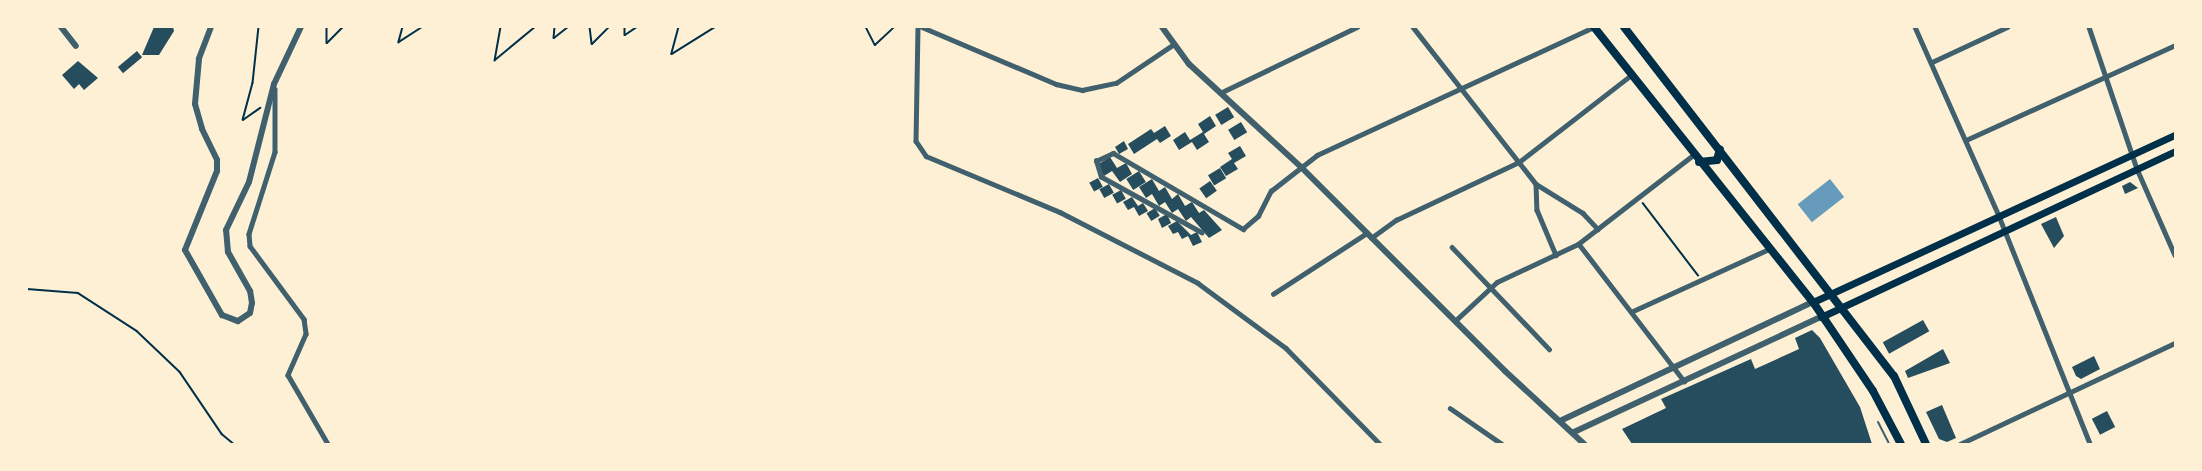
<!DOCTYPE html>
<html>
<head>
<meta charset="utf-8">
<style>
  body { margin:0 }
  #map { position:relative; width:2202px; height:471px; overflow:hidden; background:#fdf0d5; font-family:Inter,sans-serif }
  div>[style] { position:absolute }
  .water>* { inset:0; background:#669bbc; transform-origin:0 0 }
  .building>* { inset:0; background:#264d5e; transform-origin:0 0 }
  .path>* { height:1.5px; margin:-0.75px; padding:0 0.75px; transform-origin:0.75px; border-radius:0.75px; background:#003049 }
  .service>* { height:2px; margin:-1px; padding:0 1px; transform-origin:1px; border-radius:1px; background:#3f606c }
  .minor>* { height:4.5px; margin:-2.25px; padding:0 2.25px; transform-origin:2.25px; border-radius:2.25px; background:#3f606c }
  .tertiary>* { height:6px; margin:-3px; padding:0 3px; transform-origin:3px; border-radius:3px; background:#3f606c }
  .secondary>* { height:7px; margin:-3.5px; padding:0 3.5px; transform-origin:3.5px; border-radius:3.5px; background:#003049 }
  .primary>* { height:8px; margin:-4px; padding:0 4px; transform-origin:4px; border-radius:4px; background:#003049 }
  span { translate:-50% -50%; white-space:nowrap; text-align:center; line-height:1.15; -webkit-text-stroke:4.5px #fdf0d5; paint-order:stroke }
  .frame { position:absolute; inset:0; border:28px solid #fdf0d5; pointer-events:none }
</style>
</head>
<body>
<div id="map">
  <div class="water">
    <i style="left:1830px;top:179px;width:23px;height:41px;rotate:52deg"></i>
  </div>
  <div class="building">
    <i style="clip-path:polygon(154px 27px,173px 27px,174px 31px,159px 55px,142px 55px)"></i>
    <i style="left:137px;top:51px;width:8px;height:25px;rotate:50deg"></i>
    <i style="clip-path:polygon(78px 61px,98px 78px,84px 90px,79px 84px,74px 89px,62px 75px)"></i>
    <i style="left:1228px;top:107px;width:12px;height:15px;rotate:59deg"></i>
    <i style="clip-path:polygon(1210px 116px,1216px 126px,1204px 134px,1209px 142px,1197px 150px,1192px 142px,1179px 150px,1173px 140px,1185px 132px,1190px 140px,1203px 132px,1198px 124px)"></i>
    <i style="left:1241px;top:122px;width:12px;height:15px;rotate:59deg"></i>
    <i style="clip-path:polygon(1165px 126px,1171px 136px,1160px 143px,1157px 139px,1134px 154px,1128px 144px,1151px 129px,1154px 133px)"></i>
    <i style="clip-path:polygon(1124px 141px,1128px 149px,1119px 154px,1115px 147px)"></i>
    <i style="clip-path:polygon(1240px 146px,1246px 156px,1234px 163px,1238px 169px,1226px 176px,1220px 167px,1232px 159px,1228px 153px)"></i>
    <i style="clip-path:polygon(1110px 157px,1117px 168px,1126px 163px,1132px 174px,1120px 182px,1112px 171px,1104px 176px,1097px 165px)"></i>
    <i style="left:1220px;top:168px;width:12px;height:14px;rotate:59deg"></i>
    <i style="left:1139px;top:171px;width:13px;height:15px;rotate:58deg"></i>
    <i style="left:1098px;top:178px;width:10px;height:10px;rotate:61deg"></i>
    <i style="clip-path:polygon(1152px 179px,1159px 191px,1165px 187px,1172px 199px,1178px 194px,1185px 206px,1192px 202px,1199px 213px,1204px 210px,1222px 230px,1209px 238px,1191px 217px,1186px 221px,1178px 209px,1172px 213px,1165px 202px,1159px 206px,1152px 194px,1146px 198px,1139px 187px)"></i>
    <i style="left:1210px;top:181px;width:12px;height:13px;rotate:55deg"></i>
    <i style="clip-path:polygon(2130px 182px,2138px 188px,2125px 194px,2122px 186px)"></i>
    <i style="left:1109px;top:184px;width:10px;height:11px;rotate:61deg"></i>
    <i style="left:1121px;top:190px;width:10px;height:10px;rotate:61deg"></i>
    <i style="clip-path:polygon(1132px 197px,1138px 206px,1143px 203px,1148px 211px,1139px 216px,1134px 207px,1128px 210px,1123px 202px)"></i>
    <i style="left:1155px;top:208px;width:9px;height:10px;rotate:58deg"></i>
    <i style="clip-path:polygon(1167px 214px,1171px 223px,1162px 228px,1158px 219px)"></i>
    <i style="clip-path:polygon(2056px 217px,2064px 236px,2054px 248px,2041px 224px)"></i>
    <i style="clip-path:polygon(1177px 221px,1191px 235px,1197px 232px,1202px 242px,1193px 246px,1188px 236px,1182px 239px,1178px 232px,1173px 234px,1168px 226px)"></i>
    <i style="left:1923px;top:320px;width:13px;height:46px;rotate:61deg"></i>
    <i style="clip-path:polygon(1812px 330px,1820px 338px,1860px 407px,1872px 444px,1632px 444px,1622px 429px,1666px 408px,1661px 399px,1751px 359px,1755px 369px,1799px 349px,1795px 338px)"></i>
    <i style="clip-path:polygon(1943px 349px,1950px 363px,1908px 378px,1905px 371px)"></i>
    <i style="clip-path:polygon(2094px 356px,2100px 369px,2081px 379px,2076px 376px,2072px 367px)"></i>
    <i style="clip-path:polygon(1942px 405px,1956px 438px,1947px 442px,1939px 439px,1926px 412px)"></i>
    <i style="left:2107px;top:411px;width:18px;height:17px;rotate:63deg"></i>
  </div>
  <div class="path">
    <i style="left:259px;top:27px;width:56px;rotate:96.1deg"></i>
    <i style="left:253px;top:83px;width:38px;rotate:105deg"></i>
    <i style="left:243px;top:120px;width:21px;rotate:-35deg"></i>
    <i style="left:327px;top:27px;width:16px;rotate:90deg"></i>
    <i style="left:327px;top:43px;width:23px;rotate:-45deg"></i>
    <i style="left:403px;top:27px;width:16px;rotate:105deg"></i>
    <i style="left:399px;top:42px;width:27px;rotate:-33deg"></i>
    <i style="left:501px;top:27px;width:34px;rotate:100deg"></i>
    <i style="left:495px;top:60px;width:52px;rotate:-39.5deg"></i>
    <i style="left:555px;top:27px;width:11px;rotate:95deg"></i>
    <i style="left:554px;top:38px;width:18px;rotate:-38deg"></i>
    <i style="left:590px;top:27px;width:17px;rotate:83deg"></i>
    <i style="left:592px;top:44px;width:24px;rotate:-45deg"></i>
    <i style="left:625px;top:27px;width:8px;rotate:90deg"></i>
    <i style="left:625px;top:35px;width:14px;rotate:-34deg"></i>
    <i style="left:679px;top:27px;width:28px;rotate:105deg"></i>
    <i style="left:672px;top:54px;width:51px;rotate:-32.1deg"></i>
    <i style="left:866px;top:27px;width:20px;rotate:63deg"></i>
    <i style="left:875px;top:45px;width:26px;rotate:-43deg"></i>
    <i style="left:1643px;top:203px;width:91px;rotate:52.6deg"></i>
    <i style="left:27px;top:289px;width:51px;rotate:4.5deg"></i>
    <i style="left:78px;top:293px;width:70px;rotate:32.8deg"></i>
    <i style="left:137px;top:331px;width:59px;rotate:43.6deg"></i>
    <i style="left:180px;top:372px;width:75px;rotate:55.9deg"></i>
    <i style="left:222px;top:434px;width:16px;rotate:40deg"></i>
  </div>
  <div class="service">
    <i style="left:1878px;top:422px;width:25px;rotate:63deg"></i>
  </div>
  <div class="minor">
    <i style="left:918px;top:27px;width:114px;rotate:91deg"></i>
    <i style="left:916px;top:141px;width:18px;rotate:56deg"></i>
    <i style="left:926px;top:156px;width:145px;rotate:22.7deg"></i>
    <i style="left:1060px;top:212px;width:155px;rotate:27.2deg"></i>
    <i style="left:1198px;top:283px;width:109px;rotate:36.5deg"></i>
    <i style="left:1286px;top:348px;width:134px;rotate:45.6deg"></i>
    <i style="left:922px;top:27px;width:146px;rotate:23deg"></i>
    <i style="left:1056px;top:84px;width:27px;rotate:13deg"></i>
    <i style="left:1082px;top:90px;width:35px;rotate:-12deg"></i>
    <i style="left:1116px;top:83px;width:70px;rotate:-33.9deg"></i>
    <i style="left:1413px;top:27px;width:199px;rotate:51.9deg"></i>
    <i style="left:1536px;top:184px;width:55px;rotate:31.7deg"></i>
    <i style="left:1583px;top:213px;width:22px;rotate:47deg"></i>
    <i style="left:1915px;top:27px;width:207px;rotate:66deg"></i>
    <i style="left:1999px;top:216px;width:245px;rotate:68.2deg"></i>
    <i style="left:2089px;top:27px;width:150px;rotate:71.3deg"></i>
    <i style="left:2137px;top:169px;width:94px;rotate:66.2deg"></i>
    <i style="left:1932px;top:62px;width:83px;rotate:-25deg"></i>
    <i style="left:275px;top:89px;width:63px;rotate:90deg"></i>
    <i style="left:275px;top:152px;width:86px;rotate:107.6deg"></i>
    <i style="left:249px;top:234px;width:12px;rotate:85deg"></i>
    <i style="left:250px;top:246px;width:91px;rotate:53.5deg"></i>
    <i style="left:304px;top:319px;width:15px;rotate:82deg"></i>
    <i style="left:306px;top:334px;width:45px;rotate:113.7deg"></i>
    <i style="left:288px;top:375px;width:80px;rotate:59.9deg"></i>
    <i style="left:1220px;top:93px;width:152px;rotate:-25.7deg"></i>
    <i style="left:1966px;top:140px;width:230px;rotate:-24.4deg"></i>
    <i style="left:1536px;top:184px;width:26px;rotate:88deg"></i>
    <i style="left:1537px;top:210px;width:49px;rotate:67.1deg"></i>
    <i style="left:1202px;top:233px;width:115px;rotate:-151deg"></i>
    <i style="left:1101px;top:177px;width:17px;rotate:-107deg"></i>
    <i style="left:1096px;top:161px;width:19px;rotate:-25deg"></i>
    <i style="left:1113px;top:153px;width:151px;rotate:30.3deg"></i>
    <i style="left:1243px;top:229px;width:20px;rotate:-41deg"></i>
    <i style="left:1258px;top:216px;width:28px;rotate:-63deg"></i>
    <i style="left:1271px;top:191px;width:58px;rotate:-38deg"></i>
    <i style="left:1317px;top:155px;width:305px;rotate:-24.8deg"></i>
    <i style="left:1371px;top:238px;width:31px;rotate:-36deg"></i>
    <i style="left:1396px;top:220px;width:136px;rotate:-25.2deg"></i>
    <i style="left:1519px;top:162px;width:142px;rotate:-37.8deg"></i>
    <i style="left:1579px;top:244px;width:173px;rotate:52.5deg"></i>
    <i style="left:1452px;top:247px;width:141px;rotate:46.4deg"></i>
    <i style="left:1273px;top:294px;width:112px;rotate:-33deg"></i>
    <i style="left:1633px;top:311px;width:147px;rotate:-24.5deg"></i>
    <i style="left:1455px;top:321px;width:57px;rotate:-42.9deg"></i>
    <i style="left:1497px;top:282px;width:89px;rotate:-25.1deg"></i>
    <i style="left:1578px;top:244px;width:145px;rotate:-37.7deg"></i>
    <i style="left:1450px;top:408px;width:63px;rotate:34.7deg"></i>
    <i style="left:1960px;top:444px;width:238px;rotate:-25.2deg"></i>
  </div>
  <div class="tertiary">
    <i style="left:61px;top:27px;width:24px;rotate:52deg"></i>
    <i style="left:211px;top:27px;width:34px;rotate:111deg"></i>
    <i style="left:199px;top:59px;width:45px;rotate:95.1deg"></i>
    <i style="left:195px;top:104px;width:26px;rotate:74deg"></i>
    <i style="left:202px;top:129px;width:34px;rotate:64deg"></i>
    <i style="left:217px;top:160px;width:11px;rotate:90deg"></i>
    <i style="left:217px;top:171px;width:85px;rotate:112.1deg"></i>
    <i style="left:185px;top:250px;width:75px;rotate:60.4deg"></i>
    <i style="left:222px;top:315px;width:17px;rotate:21deg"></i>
    <i style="left:238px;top:321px;width:14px;rotate:-34deg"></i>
    <i style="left:250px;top:313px;width:10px;rotate:-79deg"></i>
    <i style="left:252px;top:303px;width:12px;rotate:-99deg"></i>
    <i style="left:250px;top:291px;width:45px;rotate:-119.4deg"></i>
    <i style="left:228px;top:252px;width:22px;rotate:-95deg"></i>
    <i style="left:226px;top:230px;width:53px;rotate:-64.4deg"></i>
    <i style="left:249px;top:182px;width:101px;rotate:-75.7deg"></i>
    <i style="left:274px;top:84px;width:63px;rotate:-64.7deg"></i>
    <i style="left:1162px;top:27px;width:46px;rotate:53.9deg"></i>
    <i style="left:1189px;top:64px;width:152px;rotate:42.6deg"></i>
    <i style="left:1301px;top:167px;width:288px;rotate:45deg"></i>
    <i style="left:1505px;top:371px;width:108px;rotate:42.7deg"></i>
    <i style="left:1562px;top:420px;width:277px;rotate:-25.2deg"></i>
    <i style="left:1574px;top:432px;width:272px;rotate:-25deg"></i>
  </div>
  <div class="secondary">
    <i style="left:1813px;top:302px;width:399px;rotate:-24.8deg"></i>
    <i style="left:1821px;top:317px;width:391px;rotate:-25.1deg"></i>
  </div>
  <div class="primary">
    <i style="left:1594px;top:27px;width:352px;rotate:51.5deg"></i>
    <i style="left:1813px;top:302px;width:107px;rotate:56deg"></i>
    <i style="left:1873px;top:391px;width:60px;rotate:62.2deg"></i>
    <i style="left:1624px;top:27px;width:441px;rotate:52.3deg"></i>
    <i style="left:1894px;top:376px;width:75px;rotate:64.8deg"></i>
    <i style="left:1699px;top:162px;width:18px;rotate:-6deg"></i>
    <i style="left:1717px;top:160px;width:11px;rotate:-75deg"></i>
  </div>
  <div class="frame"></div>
</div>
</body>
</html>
